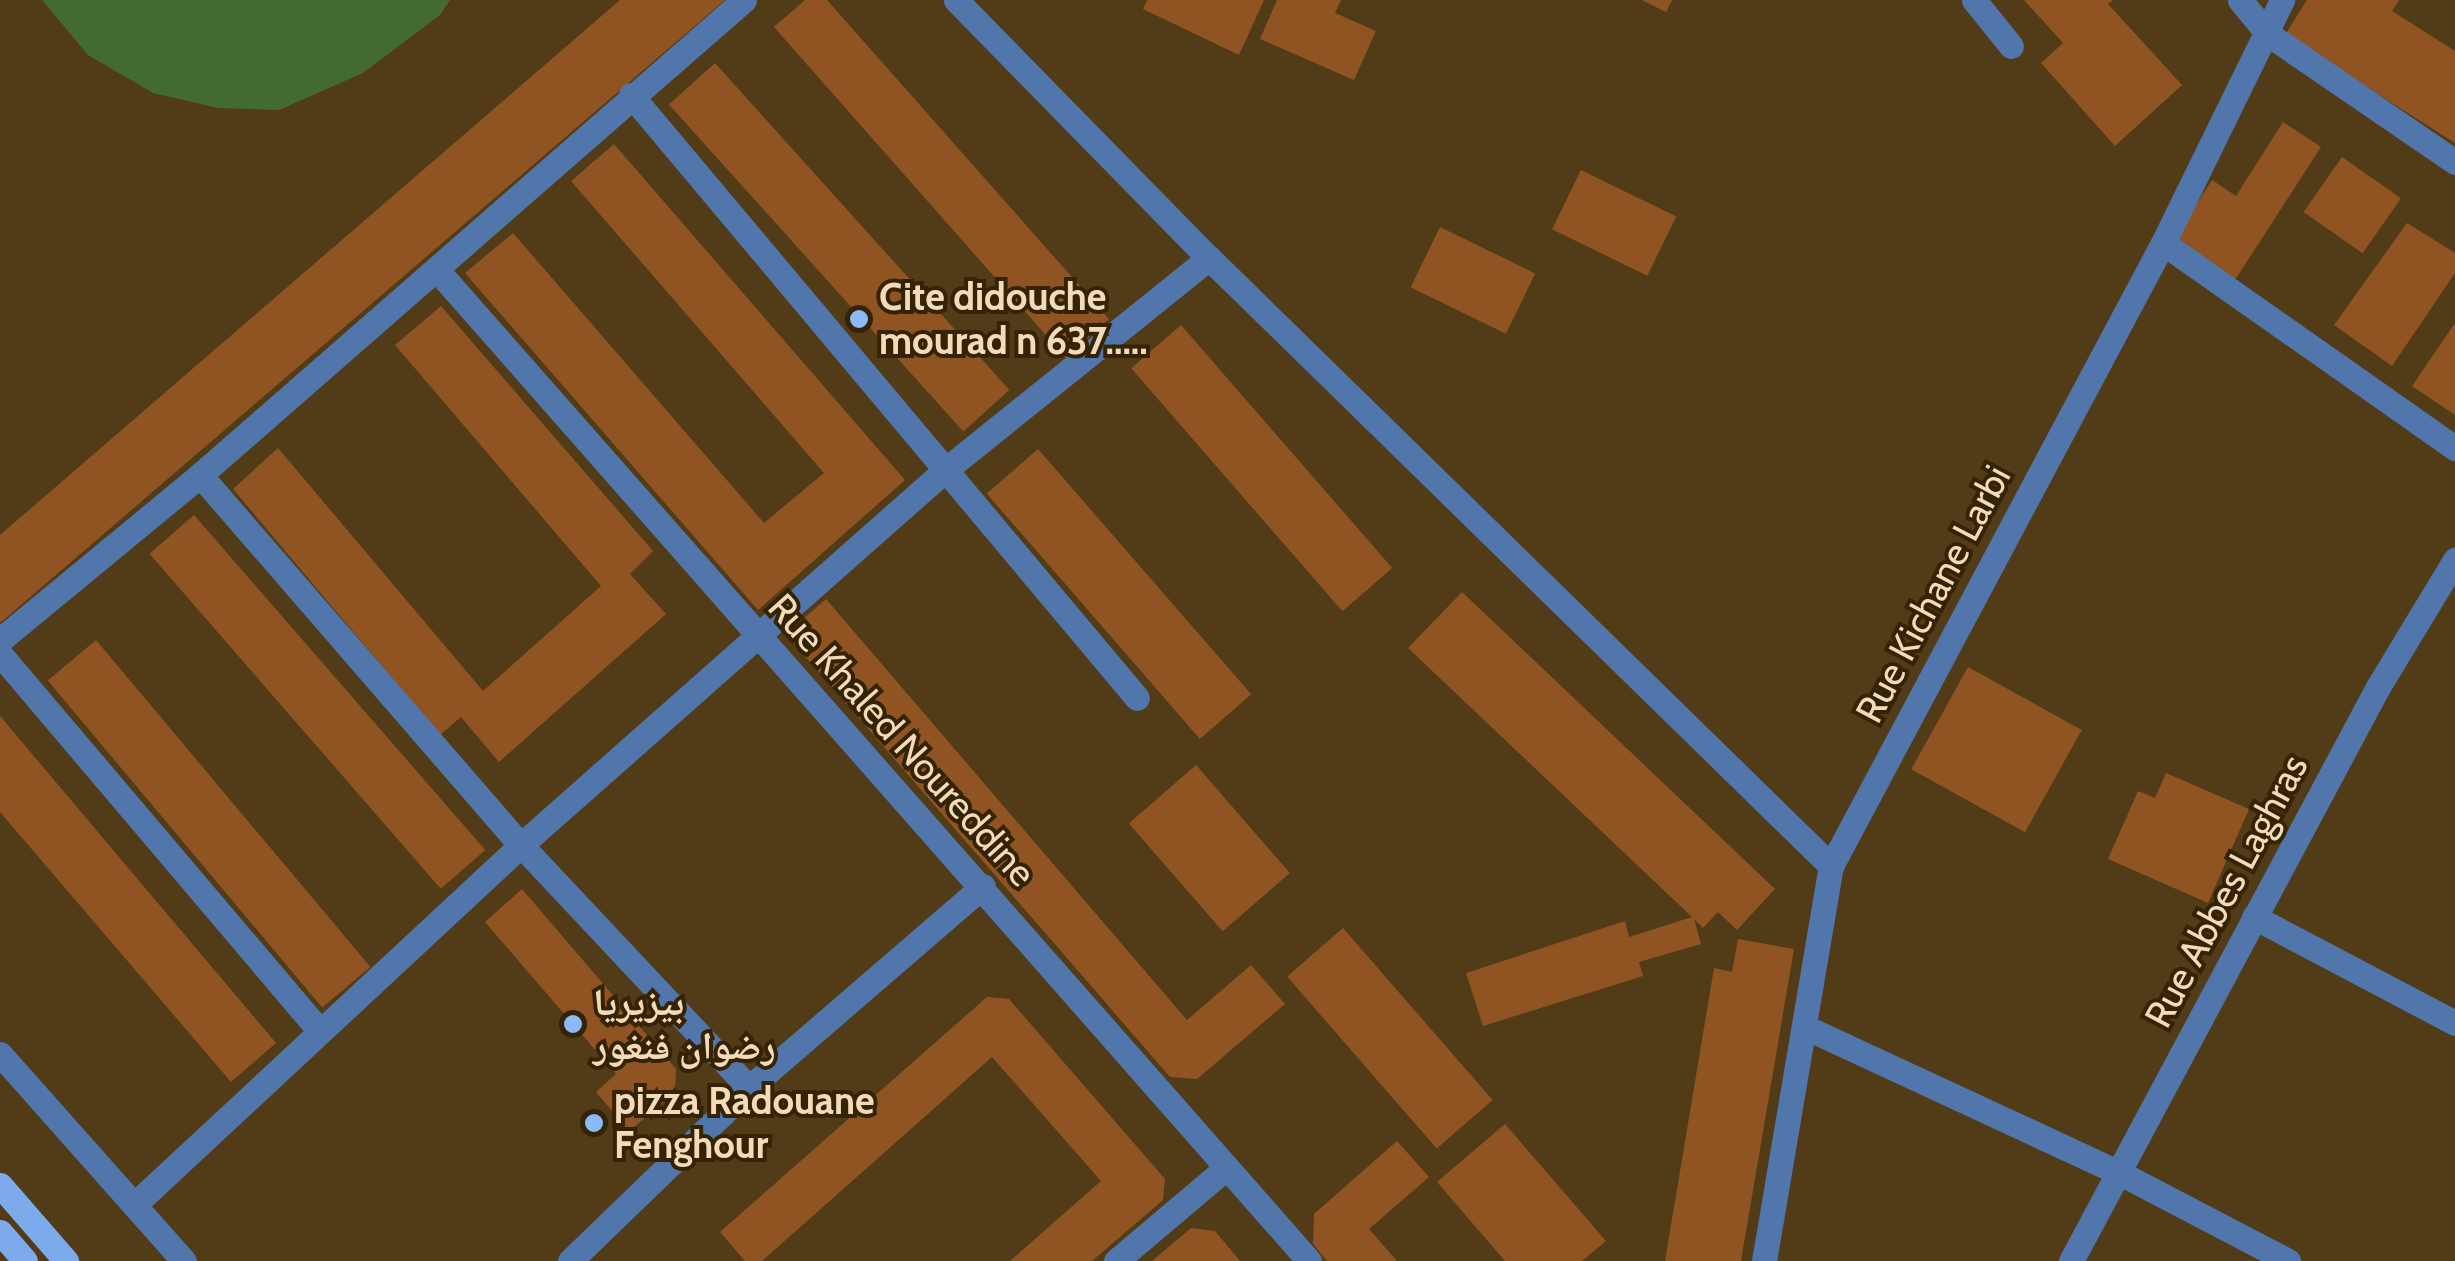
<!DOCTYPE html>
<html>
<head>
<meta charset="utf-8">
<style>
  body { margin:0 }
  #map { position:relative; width:2455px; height:1261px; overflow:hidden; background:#523b17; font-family:Cabin,"Noto Naskh Arabic",sans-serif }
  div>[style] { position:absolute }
  .green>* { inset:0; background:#436b31 }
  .building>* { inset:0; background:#905423; transform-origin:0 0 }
  .minor>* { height:25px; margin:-12.5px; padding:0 12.5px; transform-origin:12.5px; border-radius:12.5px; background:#5076ac }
  .major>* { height:25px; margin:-12.5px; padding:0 12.5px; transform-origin:12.5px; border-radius:12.5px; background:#7caaeb }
  .dots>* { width:28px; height:28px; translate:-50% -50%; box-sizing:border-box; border:5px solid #352305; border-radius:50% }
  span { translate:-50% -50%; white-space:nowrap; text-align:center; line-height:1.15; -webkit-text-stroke:8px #352305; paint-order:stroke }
  .poi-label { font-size:38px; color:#f3dbba; font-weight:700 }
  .left { translate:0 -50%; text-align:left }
  .street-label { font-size:38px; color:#f3dbba }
</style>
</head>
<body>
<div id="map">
  <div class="green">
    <i style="clip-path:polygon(42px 0,450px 0,440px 15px,363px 73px,279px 110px,218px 108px,153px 93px,88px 55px)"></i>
  </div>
  <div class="building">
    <i style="clip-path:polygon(620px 0,725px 0,0 623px,0 535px)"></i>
    <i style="clip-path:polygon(805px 0,827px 0,1109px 319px,1066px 358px,774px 27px)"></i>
    <i style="clip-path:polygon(1147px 0,1264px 0,1239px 55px,1143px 9px)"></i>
    <i style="clip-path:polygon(1277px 0,1341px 0,1335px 13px,1376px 31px,1354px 80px,1260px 39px)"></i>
    <i style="clip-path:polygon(1642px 0,1672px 0,1666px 12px)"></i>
    <i style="clip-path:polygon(2024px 0,2113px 0,2108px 4px,2182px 85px,2115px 146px,2041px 63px,2063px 43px)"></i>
    <i style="clip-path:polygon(2307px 0,2399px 0,2392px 11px,2455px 51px,2455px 143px,2285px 35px)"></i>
    <i style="left:715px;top:63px;width:440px;height:62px;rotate:48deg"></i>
    <i style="clip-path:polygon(2283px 122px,2321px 147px,2235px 280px,2173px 240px,2212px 180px,2236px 196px)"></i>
    <i style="clip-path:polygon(614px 144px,905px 480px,758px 610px,465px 273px,513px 233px,764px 523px,824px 473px,571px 181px)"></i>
    <i style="left:2342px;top:157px;width:72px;height:67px;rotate:35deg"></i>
    <i style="left:1581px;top:170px;width:106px;height:66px;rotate:26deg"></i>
    <i style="clip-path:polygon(2407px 223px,2455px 253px,2455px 273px,2392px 366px,2334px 325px)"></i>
    <i style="left:1440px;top:227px;width:106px;height:67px;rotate:26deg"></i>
    <i style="clip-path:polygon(441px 306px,653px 551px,630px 574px,666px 614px,499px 762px,461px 717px,440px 735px,233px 489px,278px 448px,483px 691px,601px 586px,395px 345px)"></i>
    <i style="clip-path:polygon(2455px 323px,2455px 415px,2412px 386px)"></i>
    <i style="left:1181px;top:325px;width:322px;height:66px;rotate:49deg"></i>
    <i style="left:1038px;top:449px;width:325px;height:68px;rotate:49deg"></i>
    <i style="left:194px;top:515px;width:444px;height:59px;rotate:49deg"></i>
    <i style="clip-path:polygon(1462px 592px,1775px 889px,1737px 930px,1718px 912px,1703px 928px,1694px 919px,1701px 944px,1639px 962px,1643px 976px,1483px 1026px,1466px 973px,1625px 921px,1629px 937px,1692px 917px,1408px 648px)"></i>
    <i style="clip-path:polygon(826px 599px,1187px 1020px,1251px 965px,1285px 1004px,1197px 1079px,1170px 1077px,786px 634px)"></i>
    <i style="left:96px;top:640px;width:427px;height:63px;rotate:50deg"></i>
    <i style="left:1968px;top:667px;width:130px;height:117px;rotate:29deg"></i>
    <i style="clip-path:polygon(0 716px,276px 1043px,231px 1082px,0 812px)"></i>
    <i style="left:1196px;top:765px;width:143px;height:89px;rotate:49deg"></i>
    <i style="clip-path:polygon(2166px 773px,2249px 809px,2208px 903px,2108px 859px,2138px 791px,2155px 798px)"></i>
    <i style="clip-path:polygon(522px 889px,676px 1069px,675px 1093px,629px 1131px,596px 1092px,616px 1074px,485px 922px)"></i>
    <i style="left:1343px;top:928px;width:228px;height:74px;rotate:49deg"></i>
    <i style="clip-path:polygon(1738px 939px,1794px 949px,1741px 1261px,1665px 1261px,1714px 968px,1732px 972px)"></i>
    <i style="clip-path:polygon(987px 997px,1009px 999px,1165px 1179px,1163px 1200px,1092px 1261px,1010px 1261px,1101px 1181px,992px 1057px,762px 1261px,745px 1261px,720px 1232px)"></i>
    <i style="clip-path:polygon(1505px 1124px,1606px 1241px,1582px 1261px,1505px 1261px,1437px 1182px)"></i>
    <i style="clip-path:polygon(1397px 1141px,1429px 1177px,1369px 1229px,1397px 1261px,1327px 1261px,1313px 1244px,1314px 1214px)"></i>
    <i style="clip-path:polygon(1191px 1228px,1215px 1231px,1240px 1261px,1152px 1261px)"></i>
  </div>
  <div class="minor">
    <i style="left:956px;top:0;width:361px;rotate:45.6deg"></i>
    <i style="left:1209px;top:258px;width:870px;rotate:44.35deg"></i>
    <i style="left:1974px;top:0;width:59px;rotate:51.2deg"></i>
    <i style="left:2240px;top:0;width:44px;rotate:50.5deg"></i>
    <i style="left:2268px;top:34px;width:227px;rotate:34.4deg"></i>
    <i style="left:631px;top:95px;width:787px;rotate:50deg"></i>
    <i style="left:2163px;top:243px;width:357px;rotate:35.1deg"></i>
    <i style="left:437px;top:270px;width:1320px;rotate:48.65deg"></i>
    <i style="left:200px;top:475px;width:490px;rotate:49.1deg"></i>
    <i style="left:521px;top:845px;width:333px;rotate:46.8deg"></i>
    <i style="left:0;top:640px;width:259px;rotate:-39.5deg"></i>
    <i style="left:200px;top:475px;width:722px;rotate:-41.13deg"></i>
    <i style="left:0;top:654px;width:493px;rotate:49.7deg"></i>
    <i style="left:2254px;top:917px;width:227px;rotate:27.8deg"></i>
    <i style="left:1805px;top:1027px;width:345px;rotate:24.9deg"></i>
    <i style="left:2118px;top:1172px;width:192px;rotate:27.6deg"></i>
    <i style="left:0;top:1054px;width:277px;rotate:48.4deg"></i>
    <i style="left:134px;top:1205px;width:529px;rotate:-42.93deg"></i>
    <i style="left:521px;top:845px;width:565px;rotate:-41.48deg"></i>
    <i style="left:944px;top:471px;width:340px;rotate:-38.8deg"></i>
    <i style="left:570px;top:1261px;width:249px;rotate:-44deg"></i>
    <i style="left:749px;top:1088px;width:309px;rotate:-40.8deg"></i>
    <i style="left:1116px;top:1261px;width:144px;rotate:-40.2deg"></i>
    <i style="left:1764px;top:1261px;width:401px;rotate:-80.4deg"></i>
    <i style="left:1831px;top:866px;width:706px;rotate:-61.95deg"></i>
    <i style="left:2163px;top:243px;width:271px;rotate:-63.9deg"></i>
    <i style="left:2071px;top:1261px;width:651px;rotate:-61.86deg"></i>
    <i style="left:2378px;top:687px;width:149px;rotate:-58.8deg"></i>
  </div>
  <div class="major">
    <i style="left:0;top:1185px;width:101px;rotate:49deg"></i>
    <i style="left:0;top:1232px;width:38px;rotate:49deg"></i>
  </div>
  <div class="dots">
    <i style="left:859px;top:319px;background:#8abafc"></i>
    <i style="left:573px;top:1024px;background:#8abafc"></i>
    <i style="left:594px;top:1123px;background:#8abafc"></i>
  </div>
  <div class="poi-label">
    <span class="left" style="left:879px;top:319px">Cite didouche<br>mourad n 637.....</span>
    <span class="left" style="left:593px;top:1024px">بيزيريا<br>رضوان فنغور</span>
    <span class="left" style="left:614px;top:1123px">pizza Radouane<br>Fenghour</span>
  </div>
  <div class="street-label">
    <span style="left:1933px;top:594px;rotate:-62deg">Rue Kichane Larbi</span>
    <span style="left:902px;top:740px;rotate:48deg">Rue Khaled Noureddine</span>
    <span style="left:2226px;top:891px;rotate:-62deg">Rue Abbes Laghras</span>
  </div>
</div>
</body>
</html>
